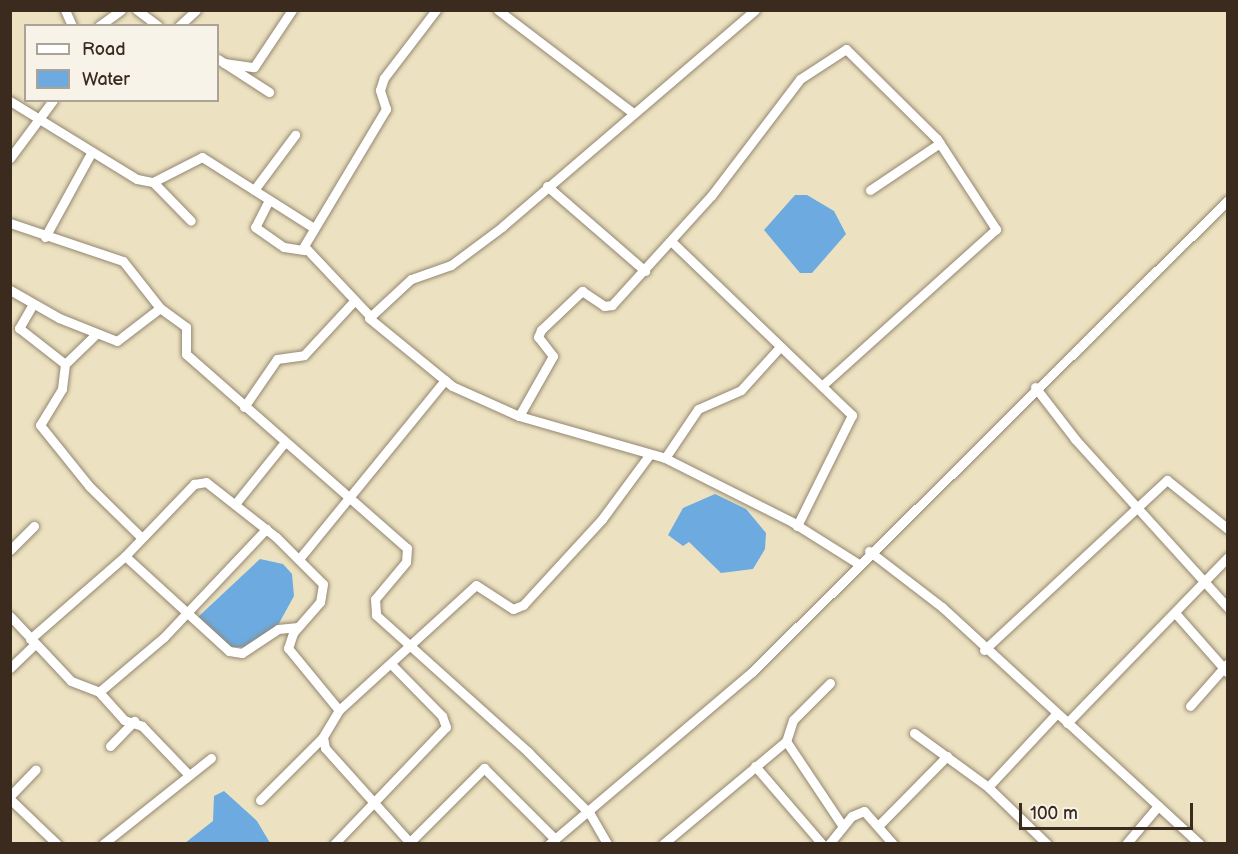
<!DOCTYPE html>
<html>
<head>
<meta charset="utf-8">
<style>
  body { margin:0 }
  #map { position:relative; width:1238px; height:854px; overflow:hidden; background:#ece2c1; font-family:"Balsamiq Sans",sans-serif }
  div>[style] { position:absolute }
  .water>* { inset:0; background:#6daadf }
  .roads { filter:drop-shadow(0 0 2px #948670) drop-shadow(0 0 2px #948670) }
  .street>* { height:9px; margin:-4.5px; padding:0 4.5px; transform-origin:4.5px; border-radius:4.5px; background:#fff }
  span { translate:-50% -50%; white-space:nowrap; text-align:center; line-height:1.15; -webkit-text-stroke:4.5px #f7f3e8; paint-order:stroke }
  .frame { position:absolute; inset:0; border:12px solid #3b2a1e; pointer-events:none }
  .legend { position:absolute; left:24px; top:24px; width:195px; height:78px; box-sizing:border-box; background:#f7f3e8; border:2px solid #aca397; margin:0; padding:8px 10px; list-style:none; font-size:18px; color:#3b2a1e }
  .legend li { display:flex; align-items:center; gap:12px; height:30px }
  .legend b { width:30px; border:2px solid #aca397 }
  .scale { position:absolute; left:1019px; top:803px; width:174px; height:27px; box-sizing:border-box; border:3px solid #3b2a1e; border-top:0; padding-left:8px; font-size:18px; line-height:21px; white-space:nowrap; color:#3b2a1e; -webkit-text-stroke:4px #f7f3e8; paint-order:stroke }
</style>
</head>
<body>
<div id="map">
  <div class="water">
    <i style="clip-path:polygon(795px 195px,807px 195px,834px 211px,846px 234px,812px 273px,800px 273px,764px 230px)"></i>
    <i style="clip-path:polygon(715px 494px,746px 509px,766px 533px,765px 549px,753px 569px,721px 573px,689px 542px,683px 546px,668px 535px,683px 508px)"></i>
    <i style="clip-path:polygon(260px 559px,283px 564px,292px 574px,294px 596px,277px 627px,249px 647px,227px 647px,198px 617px)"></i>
    <i style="clip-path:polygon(224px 791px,257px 821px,270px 843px,185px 843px,213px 821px,214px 796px)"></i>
  </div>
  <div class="roads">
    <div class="street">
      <i style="left:65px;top:10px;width:17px;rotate:66deg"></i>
      <i style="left:137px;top:10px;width:26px;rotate:37deg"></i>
      <i style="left:498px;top:10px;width:168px;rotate:37.3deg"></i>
      <i style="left:755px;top:10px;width:333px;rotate:139.4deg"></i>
      <i style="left:502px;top:227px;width:64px;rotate:143.3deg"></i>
      <i style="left:451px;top:265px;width:42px;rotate:160.7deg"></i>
      <i style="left:411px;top:279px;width:57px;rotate:137.1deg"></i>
      <i style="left:369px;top:318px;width:107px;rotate:39.3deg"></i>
      <i style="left:452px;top:386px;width:73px;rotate:24.1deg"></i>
      <i style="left:519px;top:416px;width:152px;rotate:16deg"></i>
      <i style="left:665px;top:458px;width:142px;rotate:26.7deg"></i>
      <i style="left:792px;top:522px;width:77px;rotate:32.2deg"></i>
      <i style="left:99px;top:26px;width:27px;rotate:-36deg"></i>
      <i style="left:179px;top:26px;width:23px;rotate:-43deg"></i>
      <i style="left:218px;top:59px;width:61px;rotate:32.9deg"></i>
      <i style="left:224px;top:63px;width:30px;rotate:8deg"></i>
      <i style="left:254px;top:67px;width:69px;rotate:-56.3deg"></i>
      <i style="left:10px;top:101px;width:149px;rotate:31.6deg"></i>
      <i style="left:137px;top:179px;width:16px;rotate:11deg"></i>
      <i style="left:153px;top:182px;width:55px;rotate:-27deg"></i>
      <i style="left:202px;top:157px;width:133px;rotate:32.4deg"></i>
      <i style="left:10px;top:158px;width:72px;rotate:-53.4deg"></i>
      <i style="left:153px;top:182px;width:54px;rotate:45.7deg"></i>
      <i style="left:547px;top:186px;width:130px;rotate:40.9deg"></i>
      <i style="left:254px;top:190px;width:69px;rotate:-53.3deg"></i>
      <i style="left:870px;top:190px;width:84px;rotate:-33.9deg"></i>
      <i style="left:269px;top:200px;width:30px;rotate:117deg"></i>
      <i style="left:255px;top:227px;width:35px;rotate:35deg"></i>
      <i style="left:284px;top:247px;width:20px;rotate:9deg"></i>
      <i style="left:10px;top:223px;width:119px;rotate:18.6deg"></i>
      <i style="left:123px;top:261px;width:60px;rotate:51.8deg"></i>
      <i style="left:160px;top:308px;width:32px;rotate:36deg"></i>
      <i style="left:186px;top:327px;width:27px;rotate:90deg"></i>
      <i style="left:186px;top:354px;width:294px;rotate:41.3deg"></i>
      <i style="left:407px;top:548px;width:14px;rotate:94deg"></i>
      <i style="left:406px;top:562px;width:48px;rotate:130deg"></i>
      <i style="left:375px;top:599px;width:16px;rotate:86deg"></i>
      <i style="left:376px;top:615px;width:205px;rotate:42deg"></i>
      <i style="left:528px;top:752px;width:88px;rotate:45deg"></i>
      <i style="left:590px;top:814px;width:34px;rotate:60deg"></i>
      <i style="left:45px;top:237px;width:96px;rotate:-61.3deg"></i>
      <i style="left:672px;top:242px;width:250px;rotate:43.9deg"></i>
      <i style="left:852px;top:415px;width:124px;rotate:116.4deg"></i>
      <i style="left:10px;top:290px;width:56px;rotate:29.7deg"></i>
      <i style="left:59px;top:318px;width:62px;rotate:21.6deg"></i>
      <i style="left:117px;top:341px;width:54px;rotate:-37.5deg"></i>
      <i style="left:33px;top:304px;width:28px;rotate:120deg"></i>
      <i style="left:19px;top:328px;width:58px;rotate:38deg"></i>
      <i style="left:368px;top:314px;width:93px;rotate:-133.3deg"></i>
      <i style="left:304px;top:246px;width:160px;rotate:-59.1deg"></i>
      <i style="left:386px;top:109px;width:20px;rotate:-108deg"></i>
      <i style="left:380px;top:90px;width:13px;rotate:-72deg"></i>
      <i style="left:384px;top:78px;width:86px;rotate:-52.6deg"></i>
      <i style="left:96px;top:334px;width:43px;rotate:135.9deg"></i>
      <i style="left:65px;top:364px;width:25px;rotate:97deg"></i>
      <i style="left:62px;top:389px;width:42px;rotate:121.4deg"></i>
      <i style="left:40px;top:425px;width:78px;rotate:51.2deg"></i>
      <i style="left:89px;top:486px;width:74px;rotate:44.5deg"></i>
      <i style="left:1035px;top:387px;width:66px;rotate:52.4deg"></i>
      <i style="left:1075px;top:439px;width:228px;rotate:47.8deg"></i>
      <i style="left:244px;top:407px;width:58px;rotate:-55.5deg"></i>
      <i style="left:277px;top:359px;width:27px;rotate:-8deg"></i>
      <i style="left:304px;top:355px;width:74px;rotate:-47.2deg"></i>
      <i style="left:519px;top:416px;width:69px;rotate:-60.5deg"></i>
      <i style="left:553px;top:356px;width:24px;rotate:-128deg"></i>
      <i style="left:538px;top:337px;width:8px;rotate:-67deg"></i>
      <i style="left:541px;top:330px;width:57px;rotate:-43.6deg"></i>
      <i style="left:582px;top:291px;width:27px;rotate:34deg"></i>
      <i style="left:604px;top:306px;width:8px;rotate:-7deg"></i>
      <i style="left:612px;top:305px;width:147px;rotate:-47.8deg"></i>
      <i style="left:711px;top:196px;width:147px;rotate:-52.7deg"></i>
      <i style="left:800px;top:79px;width:55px;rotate:-33.1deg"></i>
      <i style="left:846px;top:49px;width:128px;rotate:44.7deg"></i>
      <i style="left:937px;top:139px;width:108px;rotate:56.8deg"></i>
      <i style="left:996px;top:229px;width:232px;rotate:138deg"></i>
      <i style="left:665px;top:458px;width:59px;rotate:-56deg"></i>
      <i style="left:698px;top:409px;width:47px;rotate:-23.8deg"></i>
      <i style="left:741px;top:390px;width:57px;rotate:-47.9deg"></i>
      <i style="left:235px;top:504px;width:78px;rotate:-51.2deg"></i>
      <i style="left:10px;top:550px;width:34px;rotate:-45deg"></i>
      <i style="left:869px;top:551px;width:92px;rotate:37.5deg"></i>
      <i style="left:942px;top:607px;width:350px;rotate:42.6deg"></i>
      <i style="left:125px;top:556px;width:141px;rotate:42.4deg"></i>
      <i style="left:229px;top:651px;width:13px;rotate:9deg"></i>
      <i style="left:242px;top:653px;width:43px;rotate:-33.7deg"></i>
      <i style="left:278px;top:629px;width:20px;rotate:-6deg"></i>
      <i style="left:299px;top:559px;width:231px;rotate:-50.8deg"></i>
      <i style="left:1176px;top:614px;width:79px;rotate:48.6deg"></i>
      <i style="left:10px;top:616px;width:89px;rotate:46.8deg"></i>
      <i style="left:71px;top:681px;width:30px;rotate:21deg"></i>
      <i style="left:99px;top:692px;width:85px;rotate:-40.2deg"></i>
      <i style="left:164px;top:637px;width:149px;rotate:-46.6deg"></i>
      <i style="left:30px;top:639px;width:126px;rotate:-41.1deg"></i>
      <i style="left:125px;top:556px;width:100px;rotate:-46.2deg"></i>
      <i style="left:194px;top:484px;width:12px;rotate:-9deg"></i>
      <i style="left:206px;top:482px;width:89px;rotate:38.2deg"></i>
      <i style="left:276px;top:537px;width:66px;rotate:45deg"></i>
      <i style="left:323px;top:584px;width:18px;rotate:99deg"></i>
      <i style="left:320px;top:602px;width:41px;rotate:131.1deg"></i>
      <i style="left:293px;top:633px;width:16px;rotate:108deg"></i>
      <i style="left:288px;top:648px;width:80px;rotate:50.6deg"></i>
      <i style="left:339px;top:710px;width:31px;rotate:121deg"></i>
      <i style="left:323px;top:737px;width:11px;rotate:80deg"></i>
      <i style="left:325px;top:748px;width:129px;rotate:48.1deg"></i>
      <i style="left:984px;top:650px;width:250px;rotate:-42.9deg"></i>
      <i style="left:1167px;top:480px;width:78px;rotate:38.8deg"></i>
      <i style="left:10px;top:668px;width:35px;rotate:-44deg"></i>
      <i style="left:830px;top:683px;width:52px;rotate:135deg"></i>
      <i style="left:793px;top:720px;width:22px;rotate:108deg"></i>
      <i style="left:786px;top:741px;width:101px;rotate:56.3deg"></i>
      <i style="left:99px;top:692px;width:38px;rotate:48deg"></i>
      <i style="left:124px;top:720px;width:19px;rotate:18deg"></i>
      <i style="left:142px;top:726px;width:68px;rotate:46.2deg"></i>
      <i style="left:1190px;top:706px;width:57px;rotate:-48.5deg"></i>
      <i style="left:339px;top:710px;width:185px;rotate:-42.4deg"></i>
      <i style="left:476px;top:585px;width:44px;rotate:33deg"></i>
      <i style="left:513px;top:609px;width:11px;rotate:-22deg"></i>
      <i style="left:523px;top:605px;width:117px;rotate:-47.4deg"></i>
      <i style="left:602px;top:519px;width:81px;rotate:-53.6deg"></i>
      <i style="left:1067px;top:723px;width:231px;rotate:-45.9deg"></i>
      <i style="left:914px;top:733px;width:92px;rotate:36.1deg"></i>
      <i style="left:988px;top:787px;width:82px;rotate:44deg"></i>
      <i style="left:110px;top:746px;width:35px;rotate:-46deg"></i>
      <i style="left:755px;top:766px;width:103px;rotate:49.3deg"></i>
      <i style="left:988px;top:787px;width:100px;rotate:-47deg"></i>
      <i style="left:10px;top:796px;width:37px;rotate:-46deg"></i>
      <i style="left:10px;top:799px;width:65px;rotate:43.8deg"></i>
      <i style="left:260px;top:800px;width:89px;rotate:-45deg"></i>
      <i style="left:879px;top:825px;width:97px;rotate:-45.4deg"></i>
      <i style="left:410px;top:842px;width:105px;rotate:-45deg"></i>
      <i style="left:484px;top:768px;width:100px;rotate:45deg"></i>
      <i style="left:103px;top:844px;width:138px;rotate:-38.5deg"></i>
      <i style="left:334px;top:844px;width:162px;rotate:-46.3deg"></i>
      <i style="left:446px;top:727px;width:12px;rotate:-110deg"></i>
      <i style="left:442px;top:716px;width:71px;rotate:-134.4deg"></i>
      <i style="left:549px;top:844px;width:266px;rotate:-40.3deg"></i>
      <i style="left:752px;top:672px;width:670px;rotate:-44.76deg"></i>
      <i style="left:663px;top:844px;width:160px;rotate:-39.9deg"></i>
      <i style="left:829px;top:844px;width:36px;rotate:-51deg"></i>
      <i style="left:852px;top:816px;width:13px;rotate:-23deg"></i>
      <i style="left:864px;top:811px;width:44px;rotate:48.7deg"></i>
      <i style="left:1126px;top:844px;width:50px;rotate:-49.9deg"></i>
    </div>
  </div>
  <div class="frame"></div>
  <ul class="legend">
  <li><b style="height:8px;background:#fff"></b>Road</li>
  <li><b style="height:16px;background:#6daadf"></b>Water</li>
  </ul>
  <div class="scale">100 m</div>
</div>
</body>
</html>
